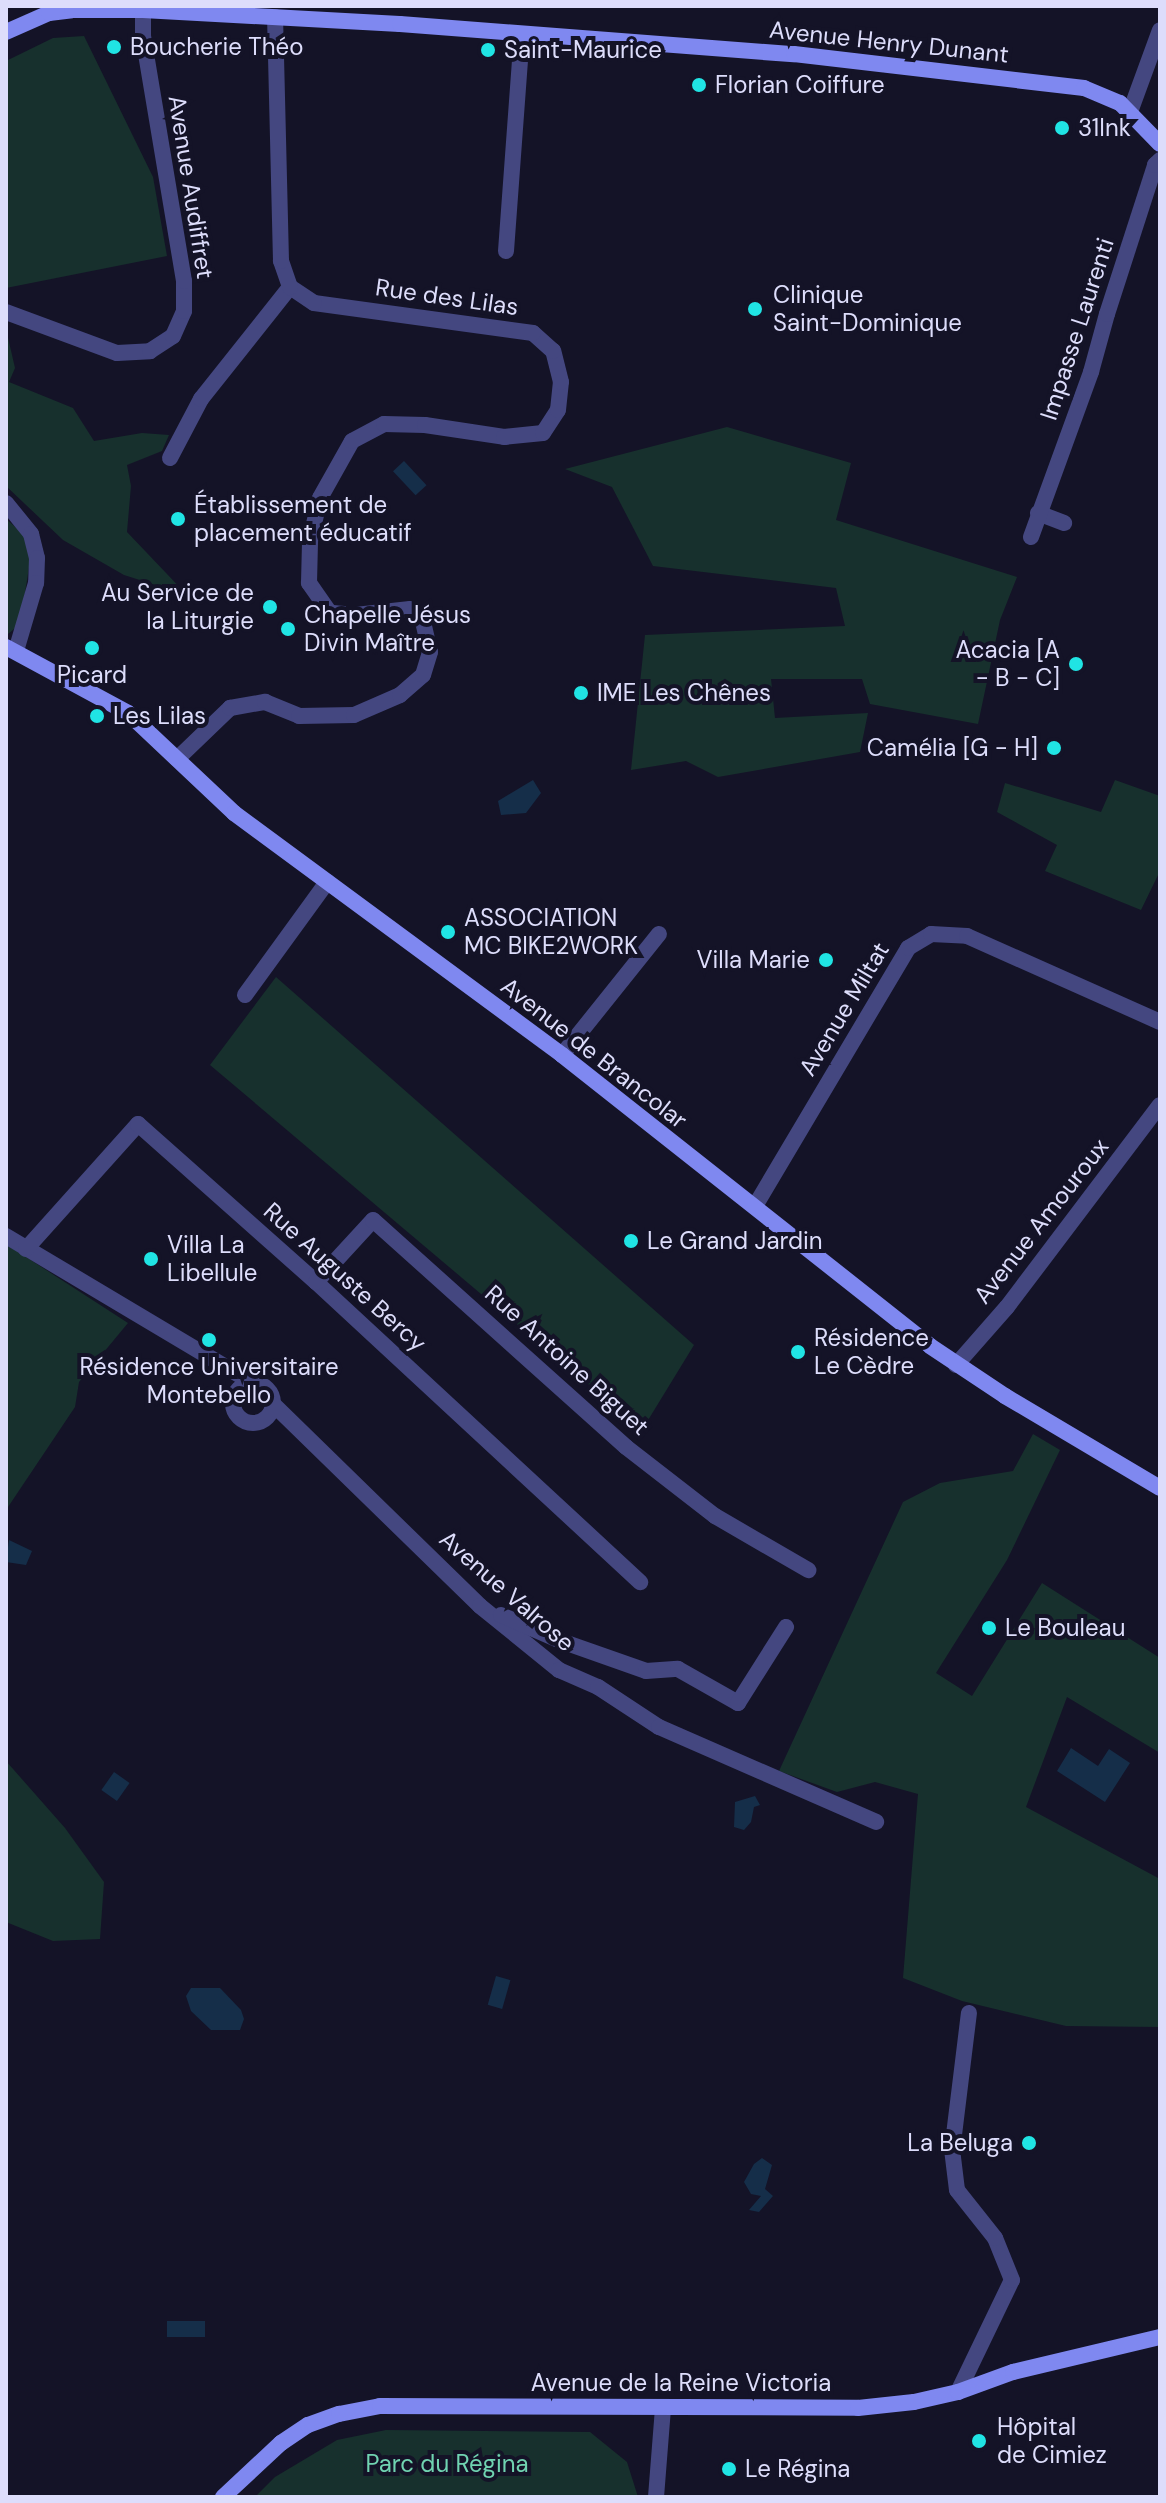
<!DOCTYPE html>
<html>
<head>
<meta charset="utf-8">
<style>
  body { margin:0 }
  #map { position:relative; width:1166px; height:2503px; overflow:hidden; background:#141327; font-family:"DM Sans",sans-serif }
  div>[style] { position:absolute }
  .green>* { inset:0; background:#17302d }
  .water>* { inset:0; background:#152e49; transform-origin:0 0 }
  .street>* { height:16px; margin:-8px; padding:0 8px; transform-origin:8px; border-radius:8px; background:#444780 }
  .street>.ring { margin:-8px; padding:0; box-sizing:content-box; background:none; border:16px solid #444780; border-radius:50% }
  .secondary>* { height:16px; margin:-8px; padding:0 8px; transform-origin:8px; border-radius:8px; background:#7f88f0 }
  .dots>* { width:22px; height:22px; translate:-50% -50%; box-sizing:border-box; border:4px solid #141327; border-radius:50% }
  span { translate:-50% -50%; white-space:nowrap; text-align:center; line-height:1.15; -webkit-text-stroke:8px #141327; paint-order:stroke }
  .street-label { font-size:24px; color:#ddddfb }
  .poi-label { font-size:24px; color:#ddddfb }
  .left { translate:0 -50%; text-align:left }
  .right { translate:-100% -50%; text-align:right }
  .park-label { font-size:24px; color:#70d3b1 }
  .frame { position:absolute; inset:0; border:8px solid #ddddfb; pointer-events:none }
</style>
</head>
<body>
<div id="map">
  <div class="green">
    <i style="clip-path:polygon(84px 36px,153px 177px,167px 256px,6px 288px,6px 61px,53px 38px)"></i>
    <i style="clip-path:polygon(6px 329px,15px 368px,9px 382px,73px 408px,94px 441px,142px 433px,169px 435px,162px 451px,127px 465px,131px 486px,127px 532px,187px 595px,124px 575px,63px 540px,6px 486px)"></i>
    <i style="clip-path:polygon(727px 427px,851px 463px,836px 520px,1017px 577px,1000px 620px,978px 724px,870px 704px,862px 679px,771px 679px,775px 718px,868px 713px,860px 752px,718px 777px,686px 761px,631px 770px,645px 635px,845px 626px,836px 588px,653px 566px,612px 487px,565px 469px)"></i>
    <i style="clip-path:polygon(6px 519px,26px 536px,31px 555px,20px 624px,8px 634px)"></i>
    <i style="clip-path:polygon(1115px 780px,1160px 796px,1160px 871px,1141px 910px,1045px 871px,1057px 845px,997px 812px,1005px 783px,1101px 812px)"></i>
    <i style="clip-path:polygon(276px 977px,694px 1345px,642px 1430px,210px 1065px)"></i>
    <i style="clip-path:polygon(6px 1244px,128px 1323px,79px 1382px,75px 1407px,6px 1510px)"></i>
    <i style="clip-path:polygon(1033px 1434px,1060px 1450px,1007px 1560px,936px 1673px,972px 1696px,1042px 1583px,1160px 1658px,1160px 1753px,1067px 1697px,1026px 1807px,1160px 1879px,1160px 2027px,1066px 2026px,962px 2001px,903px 1978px,918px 1794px,875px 1782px,837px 1792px,779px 1771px,903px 1502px,940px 1483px,1013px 1471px)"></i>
    <i style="clip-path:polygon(6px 1761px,65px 1828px,104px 1882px,100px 1939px,53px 1941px,6px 1922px)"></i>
    <i style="clip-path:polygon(386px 2430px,590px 2432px,627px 2462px,638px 2497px,255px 2497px,275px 2477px,337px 2440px)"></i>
  </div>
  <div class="water">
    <i style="left:404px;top:461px;width:33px;height:15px;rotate:47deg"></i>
    <i style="clip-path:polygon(533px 780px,541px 793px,526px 813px,501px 815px,498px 801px)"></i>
    <i style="clip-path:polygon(9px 1540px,32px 1551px,26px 1565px,6px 1562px)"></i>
    <i style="clip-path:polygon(1071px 1748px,1098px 1766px,1109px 1749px,1130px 1763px,1105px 1802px,1057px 1771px)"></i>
    <i style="left:114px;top:1772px;width:19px;height:22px;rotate:35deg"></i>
    <i style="clip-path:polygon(755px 1796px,760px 1805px,754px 1807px,751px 1822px,744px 1830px,734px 1827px,735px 1802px)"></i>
    <i style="left:496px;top:1976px;width:15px;height:30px;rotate:16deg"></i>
    <i style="clip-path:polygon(191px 1988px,220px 1988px,241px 2010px,244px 2019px,240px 2030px,211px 2030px,191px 2011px,186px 1996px)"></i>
    <i style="clip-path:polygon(762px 2158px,772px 2165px,765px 2189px,773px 2196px,759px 2212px,749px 2210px,761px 2196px,751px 2194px,744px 2182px,754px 2164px)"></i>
    <i style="left:205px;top:2321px;width:16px;height:38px;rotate:90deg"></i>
  </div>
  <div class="street">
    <i style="left:1130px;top:112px;width:87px;rotate:-69.9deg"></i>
    <i style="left:506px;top:251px;width:217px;rotate:-85.8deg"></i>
    <i style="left:6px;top:312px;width:118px;rotate:20.3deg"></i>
    <i style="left:117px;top:353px;width:33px;rotate:-3deg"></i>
    <i style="left:150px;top:351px;width:27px;rotate:-33deg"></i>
    <i style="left:173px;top:336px;width:27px;rotate:-66deg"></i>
    <i style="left:184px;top:311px;width:30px;rotate:-90deg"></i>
    <i style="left:184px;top:281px;width:249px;rotate:-99.5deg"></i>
    <i style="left:143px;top:35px;width:25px;rotate:-90deg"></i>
    <i style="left:170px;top:458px;width:67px;rotate:-62.3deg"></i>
    <i style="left:201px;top:399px;width:143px;rotate:-51.5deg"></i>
    <i style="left:6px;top:503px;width:40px;rotate:51deg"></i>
    <i style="left:31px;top:534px;width:25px;rotate:76deg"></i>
    <i style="left:37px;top:558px;width:25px;rotate:92deg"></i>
    <i style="left:36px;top:583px;width:71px;rotate:106.4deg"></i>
    <i style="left:1038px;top:513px;width:28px;rotate:21deg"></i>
    <i style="left:1031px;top:537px;width:176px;rotate:-70deg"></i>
    <i style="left:1091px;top:372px;width:60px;rotate:-74.6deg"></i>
    <i style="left:1107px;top:314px;width:157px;rotate:-72.1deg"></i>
    <i style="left:1155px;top:165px;width:7px;rotate:-45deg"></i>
    <i style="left:177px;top:759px;width:74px;rotate:-43.9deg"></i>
    <i style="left:230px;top:708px;width:36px;rotate:-10deg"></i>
    <i style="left:265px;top:702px;width:37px;rotate:22deg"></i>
    <i style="left:299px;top:716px;width:55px;rotate:-1deg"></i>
    <i style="left:354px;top:715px;width:50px;rotate:-23.5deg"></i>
    <i style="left:400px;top:695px;width:30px;rotate:-41deg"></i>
    <i style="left:423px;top:675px;width:24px;rotate:-73deg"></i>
    <i style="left:430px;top:652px;width:31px;rotate:-103deg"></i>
    <i style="left:423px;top:622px;width:18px;rotate:-135deg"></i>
    <i style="left:410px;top:609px;width:55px;rotate:173.8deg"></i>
    <i style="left:355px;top:615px;width:25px;rotate:-175deg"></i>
    <i style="left:330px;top:613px;width:37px;rotate:-125deg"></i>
    <i style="left:309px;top:583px;width:42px;rotate:-88.6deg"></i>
    <i style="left:310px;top:541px;width:44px;rotate:-76.9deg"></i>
    <i style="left:320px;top:498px;width:65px;rotate:-60.7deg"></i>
    <i style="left:352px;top:441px;width:36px;rotate:-28deg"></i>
    <i style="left:384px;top:424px;width:41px;rotate:1.4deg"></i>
    <i style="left:425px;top:425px;width:80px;rotate:8.6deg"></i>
    <i style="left:504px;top:437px;width:39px;rotate:-6deg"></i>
    <i style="left:543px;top:433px;width:27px;rotate:-57deg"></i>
    <i style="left:558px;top:410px;width:28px;rotate:-84deg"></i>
    <i style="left:561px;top:382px;width:32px;rotate:-104deg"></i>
    <i style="left:553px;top:351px;width:27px;rotate:-138deg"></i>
    <i style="left:533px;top:333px;width:221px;rotate:-172.2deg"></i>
    <i style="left:314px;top:303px;width:29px;rotate:-146deg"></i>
    <i style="left:290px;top:287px;width:28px;rotate:-109deg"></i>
    <i style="left:281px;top:261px;width:244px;rotate:-91.4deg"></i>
    <i style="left:245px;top:995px;width:140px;rotate:-54deg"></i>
    <i style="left:562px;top:1055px;width:155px;rotate:-51.3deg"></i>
    <i style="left:755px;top:1206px;width:300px;rotate:-59.3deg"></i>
    <i style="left:908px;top:948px;width:27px;rotate:-31deg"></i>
    <i style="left:931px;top:934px;width:36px;rotate:3deg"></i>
    <i style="left:967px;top:936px;width:211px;rotate:24deg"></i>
    <i style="left:6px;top:1236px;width:287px;rotate:30.8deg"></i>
    <i style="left:26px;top:1249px;width:168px;rotate:-48.1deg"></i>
    <i style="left:138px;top:1124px;width:238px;rotate:41.6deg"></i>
    <i style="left:316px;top:1282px;width:442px;rotate:42.8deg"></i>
    <i style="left:316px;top:1282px;width:84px;rotate:-47.4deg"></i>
    <i style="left:373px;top:1220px;width:340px;rotate:41.9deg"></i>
    <i style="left:626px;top:1447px;width:113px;rotate:37.8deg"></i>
    <i style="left:715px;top:1516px;width:108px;rotate:30.1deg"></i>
    <i style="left:956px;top:1365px;width:77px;rotate:-48.7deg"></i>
    <i style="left:1007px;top:1307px;width:253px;rotate:-52.9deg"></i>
    <i class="ring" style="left:233px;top:1383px;width:24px;height:24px"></i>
    <i style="left:273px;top:1404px;width:289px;rotate:44.3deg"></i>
    <i style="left:480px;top:1606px;width:102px;rotate:39deg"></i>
    <i style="left:559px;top:1670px;width:43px;rotate:23.6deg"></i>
    <i style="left:598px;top:1687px;width:73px;rotate:33.3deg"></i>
    <i style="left:659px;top:1727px;width:237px;rotate:23.6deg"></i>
    <i style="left:501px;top:1615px;width:65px;rotate:23.4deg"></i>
    <i style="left:561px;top:1641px;width:90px;rotate:19.4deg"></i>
    <i style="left:646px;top:1671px;width:32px;rotate:-4deg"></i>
    <i style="left:678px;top:1669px;width:69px;rotate:29.5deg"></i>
    <i style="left:738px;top:1703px;width:90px;rotate:-57.7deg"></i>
    <i style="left:958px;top:2392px;width:124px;rotate:-64.3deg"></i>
    <i style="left:1012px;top:2280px;width:45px;rotate:-112deg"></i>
    <i style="left:995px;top:2238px;width:61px;rotate:-128.4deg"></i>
    <i style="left:957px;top:2190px;width:39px;rotate:-97deg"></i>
    <i style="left:952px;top:2151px;width:139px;rotate:-83deg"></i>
    <i style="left:656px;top:2497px;width:89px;rotate:-85.5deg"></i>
  </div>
  <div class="secondary">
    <i style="left:6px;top:32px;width:47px;rotate:-23.8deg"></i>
    <i style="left:49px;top:13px;width:23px;rotate:-7deg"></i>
    <i style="left:72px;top:10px;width:71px"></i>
    <i style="left:143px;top:10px;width:257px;rotate:3.1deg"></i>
    <i style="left:400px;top:24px;width:395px;rotate:4.4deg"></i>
    <i style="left:794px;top:54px;width:292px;rotate:6.7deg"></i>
    <i style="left:1084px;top:88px;width:39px;rotate:23deg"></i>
    <i style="left:1120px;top:103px;width:57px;rotate:45.7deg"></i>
    <i style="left:6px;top:647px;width:139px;rotate:28.4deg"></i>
    <i style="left:128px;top:713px;width:146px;rotate:43.3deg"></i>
    <i style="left:234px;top:813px;width:408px;rotate:36.4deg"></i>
    <i style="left:562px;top:1055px;width:469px;rotate:38.3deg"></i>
    <i style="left:930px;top:1346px;width:90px;rotate:33.7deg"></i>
    <i style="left:1005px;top:1396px;width:180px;rotate:30.7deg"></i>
    <i style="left:223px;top:2497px;width:79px;rotate:-43deg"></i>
    <i style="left:281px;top:2443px;width:32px;rotate:-34deg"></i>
    <i style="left:308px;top:2425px;width:33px;rotate:-20deg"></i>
    <i style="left:339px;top:2414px;width:42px;rotate:-11deg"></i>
    <i style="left:380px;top:2406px;width:478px;rotate:0.2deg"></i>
    <i style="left:858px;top:2408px;width:56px;rotate:-6.1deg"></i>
    <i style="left:914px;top:2402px;width:45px;rotate:-12.8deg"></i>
    <i style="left:958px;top:2392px;width:59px;rotate:-20deg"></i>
    <i style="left:1013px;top:2372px;width:151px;rotate:-13.4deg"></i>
  </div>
  <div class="dots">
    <i style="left:114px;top:47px;background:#20e4e4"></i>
    <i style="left:488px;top:50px;background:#20e4e4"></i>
    <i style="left:699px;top:85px;background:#20e4e4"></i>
    <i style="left:1062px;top:128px;background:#20e4e4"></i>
    <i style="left:755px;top:309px;background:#20e4e4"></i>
    <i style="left:178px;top:519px;background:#20e4e4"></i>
    <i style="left:270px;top:607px;background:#20e4e4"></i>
    <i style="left:288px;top:629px;background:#20e4e4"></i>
    <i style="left:92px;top:648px;background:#20e4e4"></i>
    <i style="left:1076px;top:664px;background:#20e4e4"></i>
    <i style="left:581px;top:693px;background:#20e4e4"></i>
    <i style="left:97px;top:716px;background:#20e4e4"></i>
    <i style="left:1054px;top:748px;background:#20e4e4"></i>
    <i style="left:448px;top:932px;background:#20e4e4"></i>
    <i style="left:826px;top:960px;background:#20e4e4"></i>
    <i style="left:631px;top:1241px;background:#20e4e4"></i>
    <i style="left:151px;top:1259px;background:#20e4e4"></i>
    <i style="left:209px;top:1340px;background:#20e4e4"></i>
    <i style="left:798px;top:1352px;background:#20e4e4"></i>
    <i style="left:989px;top:1628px;background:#20e4e4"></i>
    <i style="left:1029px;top:2143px;background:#20e4e4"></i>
    <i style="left:979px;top:2441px;background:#20e4e4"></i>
    <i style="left:729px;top:2469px;background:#20e4e4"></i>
  </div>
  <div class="street-label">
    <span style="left:889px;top:42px;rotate:6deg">Avenue Henry Dunant</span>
    <span style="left:191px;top:187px;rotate:81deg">Avenue Audiffret</span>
    <span style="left:447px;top:297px;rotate:8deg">Rue des Lilas</span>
    <span style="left:1077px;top:329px;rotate:-72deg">Impasse Laurenti</span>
    <span style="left:844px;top:1009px;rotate:-59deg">Avenue Miltat</span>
    <span style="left:594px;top:1053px;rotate:38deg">Avenue de Brancolar</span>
    <span style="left:1041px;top:1221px;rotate:-52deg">Avenue Amouroux</span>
    <span style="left:345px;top:1277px;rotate:42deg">Rue Auguste Bercy</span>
    <span style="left:567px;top:1360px;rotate:42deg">Rue Antoine Biguet</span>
    <span style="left:507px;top:1591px;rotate:41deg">Avenue Valrose</span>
    <span style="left:681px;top:2383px">Avenue de la Reine Victoria</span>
  </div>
  <div class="poi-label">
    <span class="left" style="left:130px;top:47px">Boucherie Théo</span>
    <span class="left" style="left:504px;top:50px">Saint-Maurice</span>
    <span class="left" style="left:715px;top:85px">Florian Coiffure</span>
    <span class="left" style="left:1078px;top:128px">31Ink</span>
    <span class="left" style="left:773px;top:309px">Clinique<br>Saint-Dominique</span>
    <span class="left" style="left:194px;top:519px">Établissement de<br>placement éducatif</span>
    <span class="right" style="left:254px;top:607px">Au Service de<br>la Liturgie</span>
    <span class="left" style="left:304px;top:629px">Chapelle Jésus<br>Divin Maître</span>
    <span class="right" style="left:1060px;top:664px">Acacia [A<br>- B - C]</span>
    <span style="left:92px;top:675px">Picard</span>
    <span class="left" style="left:597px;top:693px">IME Les Chênes</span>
    <span class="left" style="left:113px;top:716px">Les Lilas</span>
    <span class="right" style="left:1038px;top:748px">Camélia [G - H]</span>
    <span class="left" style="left:464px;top:932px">ASSOCIATION<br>MC BIKE2WORK</span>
    <span class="right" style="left:810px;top:960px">Villa Marie</span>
    <span class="left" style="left:647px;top:1241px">Le Grand Jardin</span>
    <span class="left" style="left:167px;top:1259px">Villa La<br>Libellule</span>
    <span class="left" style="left:814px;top:1352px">Résidence<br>Le Cèdre</span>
    <span style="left:209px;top:1381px">Résidence Universitaire<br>Montebello</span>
    <span class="left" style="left:1005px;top:1628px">Le Bouleau</span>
    <span class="right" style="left:1013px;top:2143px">La Beluga</span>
    <span class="left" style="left:997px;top:2441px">Hôpital<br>de Cimiez</span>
    <span class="left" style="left:745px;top:2469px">Le Régina</span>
  </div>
  <div class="park-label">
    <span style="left:447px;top:2464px">Parc du Régina</span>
  </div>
  <div class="frame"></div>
</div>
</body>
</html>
